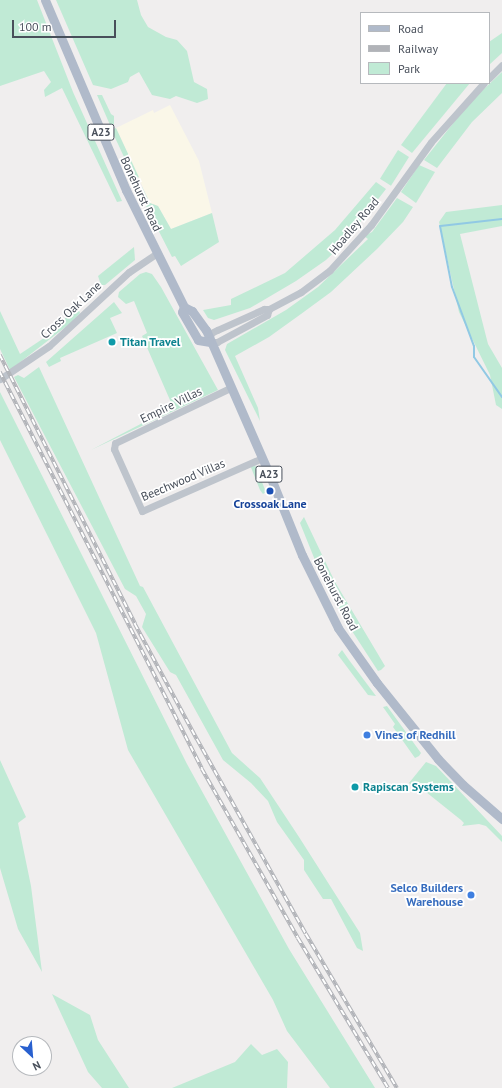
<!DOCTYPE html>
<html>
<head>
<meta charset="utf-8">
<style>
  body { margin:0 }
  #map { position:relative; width:502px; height:1088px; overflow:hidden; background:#f0eeee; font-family:"PT Sans",sans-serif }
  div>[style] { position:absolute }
  .commercial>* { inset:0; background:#faf7e8 }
  .green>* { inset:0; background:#c0ead5; transform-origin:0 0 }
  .stream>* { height:2px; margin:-1px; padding:0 1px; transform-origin:1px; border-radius:1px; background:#91c9e4 }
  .minor>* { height:7px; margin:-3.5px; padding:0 3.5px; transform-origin:3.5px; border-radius:3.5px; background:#bec4cc }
  .major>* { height:9px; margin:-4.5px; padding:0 4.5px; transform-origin:4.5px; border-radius:4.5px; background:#b0baca }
  .rail>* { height:3.5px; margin-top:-1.75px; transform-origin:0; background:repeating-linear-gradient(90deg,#fff 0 6px,#b1b3b8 0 12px); box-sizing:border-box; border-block:1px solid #b1b3b8 }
  .dots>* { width:11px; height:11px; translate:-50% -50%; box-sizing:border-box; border:2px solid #fff; border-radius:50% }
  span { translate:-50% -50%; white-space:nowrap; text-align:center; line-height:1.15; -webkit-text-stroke:3.5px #fff; paint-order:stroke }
  .shield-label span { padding:1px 3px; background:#fff; border:1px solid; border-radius:3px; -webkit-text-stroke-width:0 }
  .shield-label { font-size:11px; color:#484f5a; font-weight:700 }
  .street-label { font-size:12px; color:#484f5a }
  .culture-label { font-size:12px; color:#0d838f; font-weight:700 }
  .left { translate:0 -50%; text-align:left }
  .transit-label { font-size:12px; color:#164399; font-weight:700 }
  .shop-label { font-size:12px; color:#366cbe; font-weight:700 }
  .right { translate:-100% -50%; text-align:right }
  .legend { position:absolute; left:360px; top:12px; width:130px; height:72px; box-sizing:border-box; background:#fff; border:1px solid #b6b9bd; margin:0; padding:5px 7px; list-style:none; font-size:12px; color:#484f5a }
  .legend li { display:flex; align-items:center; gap:8px; height:20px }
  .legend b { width:20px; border:1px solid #b6b9bd }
  .north { position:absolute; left:12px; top:1036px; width:40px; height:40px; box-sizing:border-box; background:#fff; border:1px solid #b6b9bd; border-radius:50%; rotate:154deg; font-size:11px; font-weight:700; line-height:16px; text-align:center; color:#484f5a }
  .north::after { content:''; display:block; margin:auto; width:14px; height:18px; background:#2960cf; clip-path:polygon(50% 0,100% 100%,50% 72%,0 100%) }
  .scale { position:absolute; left:12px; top:20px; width:104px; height:18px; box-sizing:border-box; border:2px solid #484f5a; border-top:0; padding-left:5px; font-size:12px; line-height:14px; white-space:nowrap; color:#484f5a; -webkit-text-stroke:3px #fff; paint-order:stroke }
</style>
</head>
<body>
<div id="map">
  <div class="commercial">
    <i style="clip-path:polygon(170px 105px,199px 161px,212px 213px,171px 229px,158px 206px,150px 203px,116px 128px,153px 110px,154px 113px)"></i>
  </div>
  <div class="green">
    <i style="clip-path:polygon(0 0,37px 0,73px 92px,122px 201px,117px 202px,62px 88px,45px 97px,44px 90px,51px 82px,44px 71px,0 86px)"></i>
    <i style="clip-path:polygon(56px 0,137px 0,141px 15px,148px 27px,166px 37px,177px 40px,187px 51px,194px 82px,207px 89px,208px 99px,197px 103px,176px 96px,170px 99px,152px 95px,139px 72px,130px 77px,128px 82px,111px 89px,93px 85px)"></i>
    <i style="clip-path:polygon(502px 33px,502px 53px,489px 65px,489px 42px)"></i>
    <i style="clip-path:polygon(502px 72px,502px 93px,472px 122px,437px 168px,424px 160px,470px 102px)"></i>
    <i style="clip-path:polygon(447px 83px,470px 83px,412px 153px,401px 145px)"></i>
    <i style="clip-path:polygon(97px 95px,102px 95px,111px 114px,114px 116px,114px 124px,110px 125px)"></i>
    <i style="left:116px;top:128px;width:54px;height:5px;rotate:65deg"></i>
    <i style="left:398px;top:150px;width:13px;height:34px;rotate:32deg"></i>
    <i style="clip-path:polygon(419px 165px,435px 172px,416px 203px,401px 192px)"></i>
    <i style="clip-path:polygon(376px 182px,386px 189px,344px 243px,326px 260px,296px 281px,250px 308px,214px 320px,208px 318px,203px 310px,231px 305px,231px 299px,285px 273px,335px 230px)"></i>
    <i style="clip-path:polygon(142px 187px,150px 203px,158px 206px,171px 229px,212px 213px,219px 242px,181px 266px,175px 256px,172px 257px,147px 208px,139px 190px)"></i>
    <i style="clip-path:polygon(397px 198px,413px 207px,403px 222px,377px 249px,331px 292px,301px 314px,269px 337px,235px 356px,258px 408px,260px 421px,225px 350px,227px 344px,286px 310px,318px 287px,368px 239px,364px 236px,372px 232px)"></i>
    <i style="clip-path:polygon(502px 205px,502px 226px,460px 234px,488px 344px,502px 368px,502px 409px,496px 405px,490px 375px,459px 312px,439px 222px,446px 212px)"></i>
    <i style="clip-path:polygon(134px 247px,135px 260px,105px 285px,101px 285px,98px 276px)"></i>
    <i style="clip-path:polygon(146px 272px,152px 274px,161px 287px,218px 390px,91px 450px,173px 407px,142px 336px,147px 333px,134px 301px,126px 304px,118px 297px,119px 292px,140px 274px)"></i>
    <i style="clip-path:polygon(114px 302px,122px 313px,110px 318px,117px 333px,60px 358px,61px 361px,49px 367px,46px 362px)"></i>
    <i style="clip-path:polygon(77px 306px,80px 313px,72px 322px,10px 370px,0 349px,0 311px,20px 354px,50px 334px)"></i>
    <i style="clip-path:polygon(39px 367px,140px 586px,143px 587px,232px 753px,260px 778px,299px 837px,360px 933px,363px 951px,357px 948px,331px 899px,323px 899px,304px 870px,304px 860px,277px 822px,268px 801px,251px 783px,223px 760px,176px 675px,170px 672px,142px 627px,146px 614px,136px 596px,125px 589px,14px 377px,18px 375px,24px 378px)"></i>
    <i style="clip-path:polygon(0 392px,187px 764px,289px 949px,375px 1088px,330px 1088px,287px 1031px,273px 1000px,128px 750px,96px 633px,0 440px)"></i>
    <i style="clip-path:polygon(250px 465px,255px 465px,266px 492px,263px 494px,260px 490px)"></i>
    <i style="clip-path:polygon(304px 517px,335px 582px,385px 666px,381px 670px,378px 671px,352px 631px,323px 580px,300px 523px)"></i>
    <i style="clip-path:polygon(342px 650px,349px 660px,376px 696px,368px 695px,338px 655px)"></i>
    <i style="clip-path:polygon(387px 706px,421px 753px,419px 756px,415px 758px,393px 727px,395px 724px,383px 707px)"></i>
    <i style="clip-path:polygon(0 760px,26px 817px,18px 823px,31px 886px,42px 972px,18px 929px,0 868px)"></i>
    <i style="clip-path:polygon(426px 762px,436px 766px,502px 836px,502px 842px,486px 826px,479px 824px,462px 826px,464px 823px,461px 820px,416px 784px,413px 786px,409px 783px)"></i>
    <i style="clip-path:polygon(52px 994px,90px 1015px,98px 1040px,129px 1088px,102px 1088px,88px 1072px)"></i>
    <i style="clip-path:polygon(251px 1044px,262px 1055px,277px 1049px,288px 1062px,287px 1088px,172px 1088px,235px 1062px)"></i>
  </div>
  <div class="stream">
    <i style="left:502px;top:219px;width:62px;rotate:173.6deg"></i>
    <i style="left:440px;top:226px;width:62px;rotate:78.9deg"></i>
    <i style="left:452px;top:287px;width:63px;rotate:69.6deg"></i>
    <i style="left:474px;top:346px;width:11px;rotate:90deg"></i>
    <i style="left:474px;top:357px;width:49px;rotate:55deg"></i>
  </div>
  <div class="minor">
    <i style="left:489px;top:78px;width:18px;rotate:-45deg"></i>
    <i style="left:269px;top:309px;width:5px;rotate:180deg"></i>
    <i style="left:264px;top:309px;width:51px;rotate:155.9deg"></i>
    <i style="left:217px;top:330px;width:7px;rotate:153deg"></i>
    <i style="left:211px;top:333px;width:9px;rotate:103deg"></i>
    <i style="left:209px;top:342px;width:8px"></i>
    <i style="left:217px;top:342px;width:57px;rotate:-28.4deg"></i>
    <i style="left:267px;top:315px;width:6px;rotate:-72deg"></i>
    <i style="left:269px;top:309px;width:36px;rotate:-28deg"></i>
    <i style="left:301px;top:292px;width:36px;rotate:-37deg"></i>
    <i style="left:330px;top:270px;width:61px;rotate:-47.7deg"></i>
    <i style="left:371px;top:225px;width:102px;rotate:-54.1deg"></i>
    <i style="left:431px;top:142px;width:79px;rotate:-48.1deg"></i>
    <i style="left:0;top:379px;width:59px;rotate:-34deg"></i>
    <i style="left:49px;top:346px;width:109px;rotate:-42.8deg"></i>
    <i style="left:129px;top:272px;width:32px;rotate:-34deg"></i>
    <i style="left:230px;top:388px;width:127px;rotate:154.4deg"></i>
    <i style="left:115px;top:443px;width:6px;rotate:99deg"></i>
    <i style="left:114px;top:449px;width:68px;rotate:65.7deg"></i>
    <i style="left:142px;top:511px;width:131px;rotate:-23.8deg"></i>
  </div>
  <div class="major">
    <i style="left:45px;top:0;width:207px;rotate:66.9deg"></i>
    <i style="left:126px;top:190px;width:131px;rotate:63.6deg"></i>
    <i style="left:184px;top:307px;width:9px;rotate:27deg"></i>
    <i style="left:192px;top:311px;width:24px;rotate:54deg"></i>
    <i style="left:206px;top:330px;width:154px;rotate:66.3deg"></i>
    <i style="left:268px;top:471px;width:91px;rotate:68deg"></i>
    <i style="left:302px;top:555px;width:81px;rotate:63.7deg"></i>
    <i style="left:338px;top:628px;width:67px;rotate:54.7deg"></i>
    <i style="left:377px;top:683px;width:97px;rotate:51.2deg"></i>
    <i style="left:438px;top:759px;width:36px;rotate:46deg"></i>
    <i style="left:463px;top:785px;width:52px;rotate:41.1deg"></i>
    <i style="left:184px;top:307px;width:5px;rotate:112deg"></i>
    <i style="left:182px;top:312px;width:32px;rotate:60deg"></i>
    <i style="left:198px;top:340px;width:11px;rotate:10deg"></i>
  </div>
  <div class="rail">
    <i style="left:0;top:355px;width:301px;rotate:63.3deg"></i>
    <i style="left:135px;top:624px;width:131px;rotate:61.7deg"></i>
    <i style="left:197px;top:739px;width:223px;rotate:60.8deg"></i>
    <i style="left:306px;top:934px;width:179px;rotate:59.4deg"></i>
    <i style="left:0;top:372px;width:445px;rotate:63deg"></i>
    <i style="left:202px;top:769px;width:194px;rotate:60.4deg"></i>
    <i style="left:298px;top:938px;width:175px;rotate:59deg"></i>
  </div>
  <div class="dots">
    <i style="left:112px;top:342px;background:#0f9aa8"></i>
    <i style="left:270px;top:491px;background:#1a4fb4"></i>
    <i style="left:367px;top:735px;background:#3f7fe0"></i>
    <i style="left:355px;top:787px;background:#0f9aa8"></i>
    <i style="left:471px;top:895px;background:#3f7fe0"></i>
  </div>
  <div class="shield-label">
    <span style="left:101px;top:132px">A23</span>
    <span style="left:269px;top:474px">A23</span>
  </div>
  <div class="street-label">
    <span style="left:141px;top:194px;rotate:65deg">Bonehurst Road</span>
    <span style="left:354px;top:226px;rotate:-50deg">Hoadley Road</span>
    <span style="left:71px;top:310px;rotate:-43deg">Cross Oak Lane</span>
    <span style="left:171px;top:405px;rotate:-26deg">Empire Villas</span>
    <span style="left:183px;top:480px;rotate:-23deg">Beechwood Villas</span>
    <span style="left:336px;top:594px;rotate:62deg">Bonehurst Road</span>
  </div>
  <div class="culture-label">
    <span class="left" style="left:120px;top:342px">Titan Travel</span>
    <span class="left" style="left:363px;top:787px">Rapiscan Systems</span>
  </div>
  <div class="transit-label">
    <span style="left:270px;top:504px">Crossoak Lane</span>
  </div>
  <div class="shop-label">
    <span class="left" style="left:375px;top:735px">Vines of Redhill</span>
    <span class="right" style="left:463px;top:895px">Selco Builders<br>Warehouse</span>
  </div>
  <ul class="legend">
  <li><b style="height:5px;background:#b0baca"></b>Road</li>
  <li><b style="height:5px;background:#b1b3b8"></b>Railway</li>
  <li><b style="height:11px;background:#c0ead5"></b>Park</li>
  </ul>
  <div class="north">N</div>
  <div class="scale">100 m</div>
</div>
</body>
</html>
